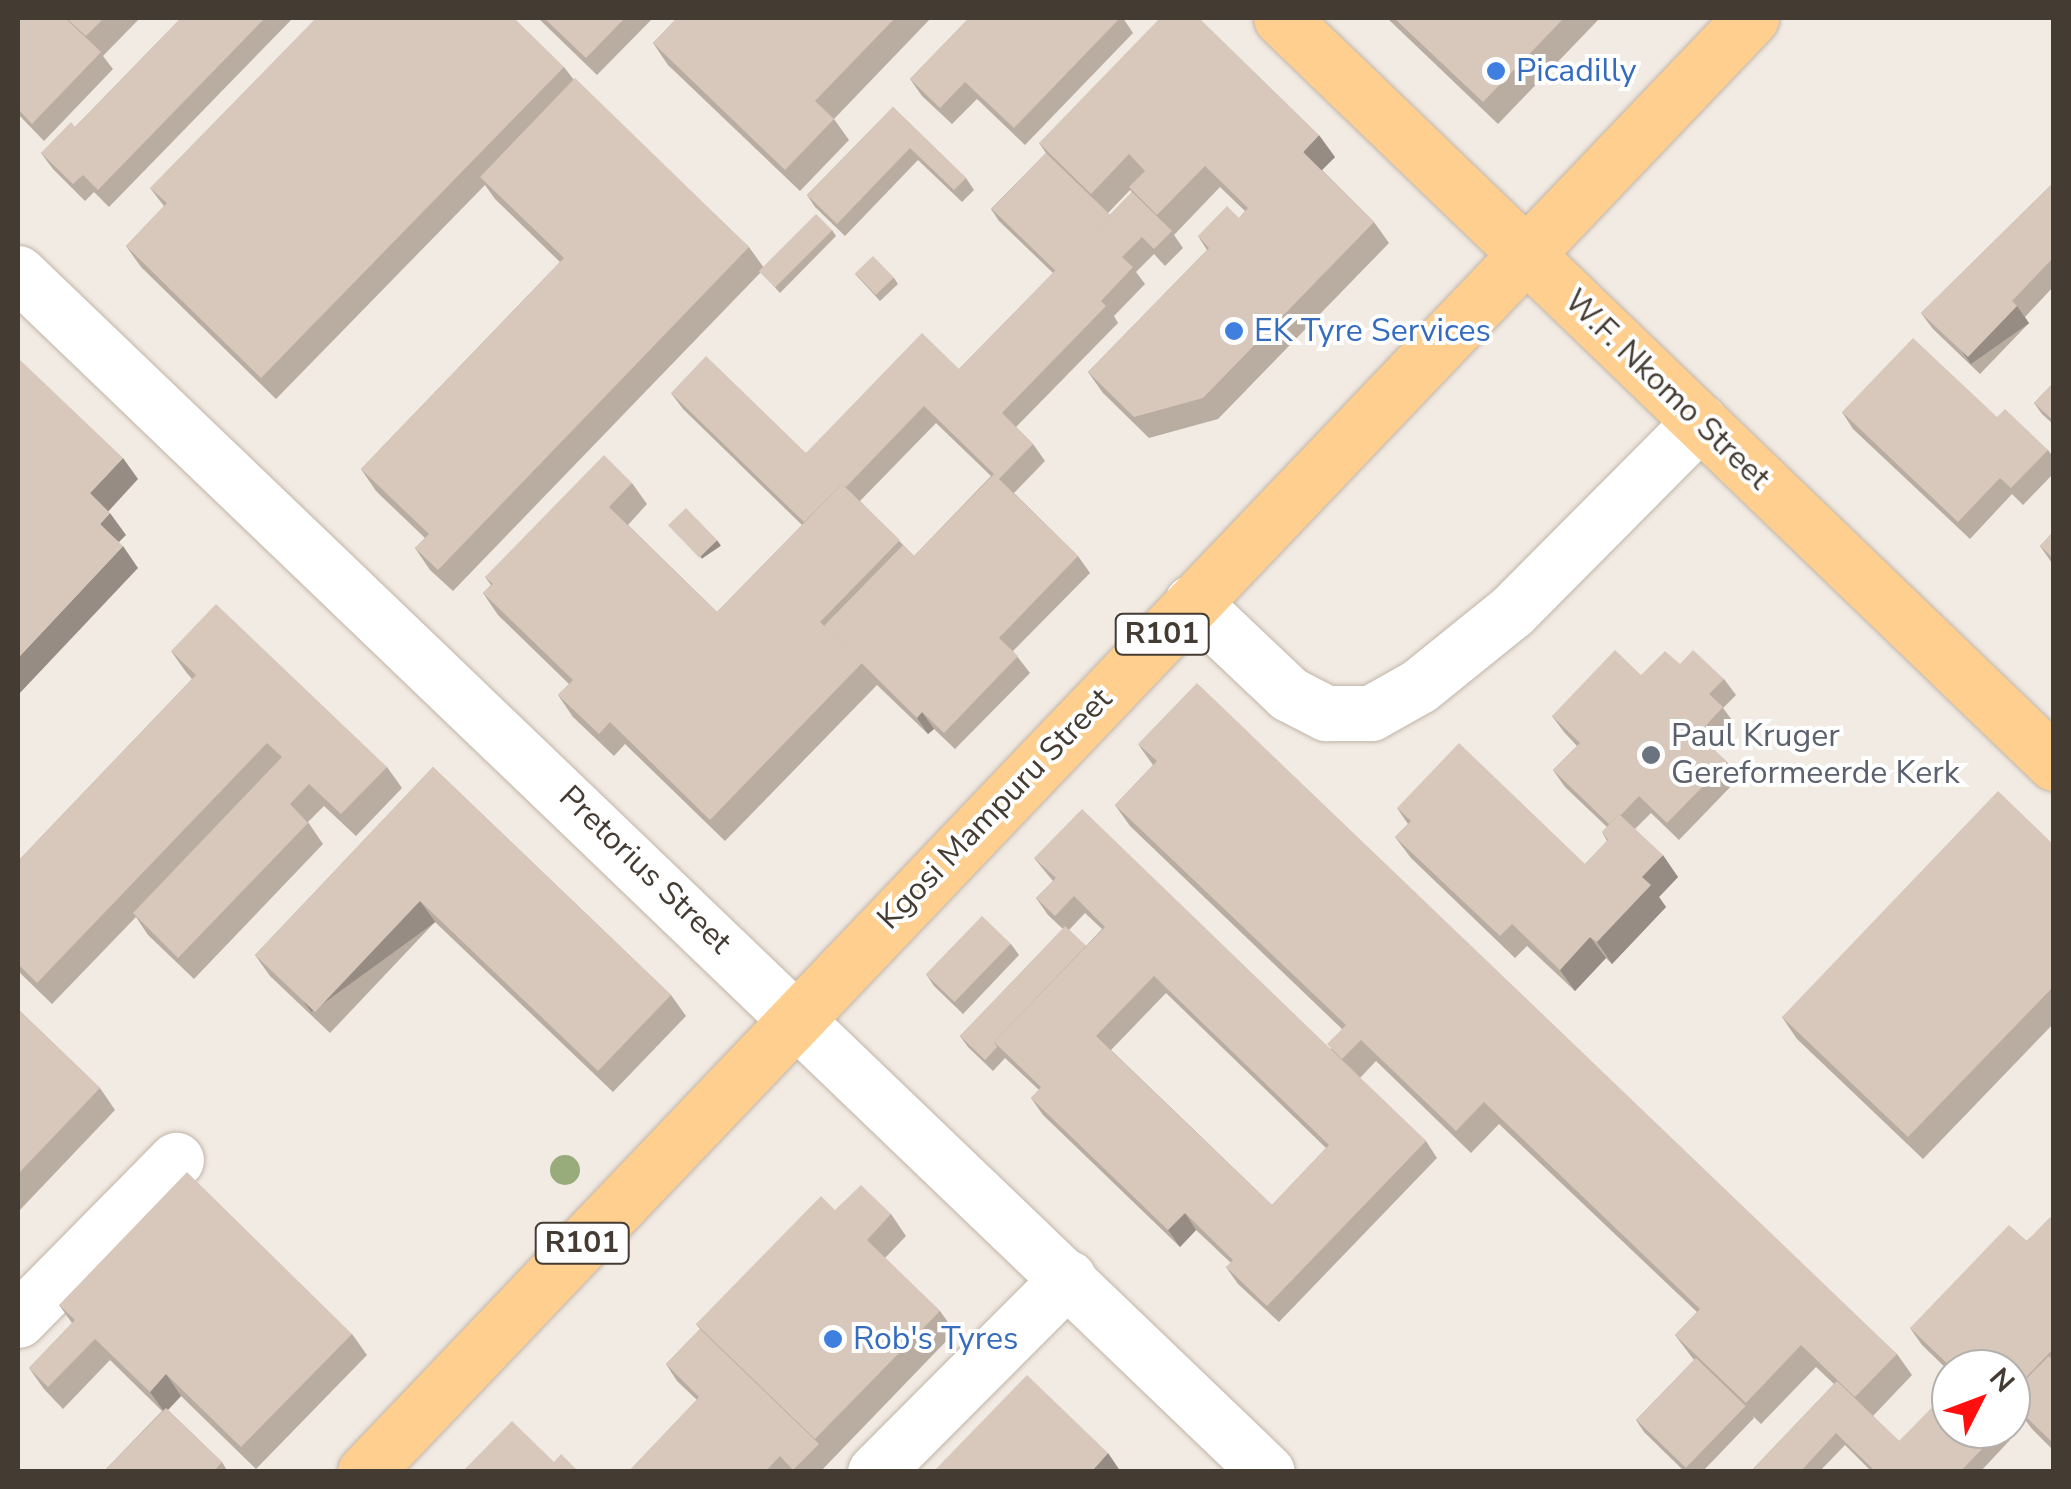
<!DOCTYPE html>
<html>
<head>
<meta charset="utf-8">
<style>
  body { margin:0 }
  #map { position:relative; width:2071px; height:1489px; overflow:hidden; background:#f2ebe3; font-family:"Nunito Sans",sans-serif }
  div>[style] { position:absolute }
  .roads { filter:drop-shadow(0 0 2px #c0b4a8) drop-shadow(0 0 2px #c0b4a8) }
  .minor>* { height:55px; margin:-27.5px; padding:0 27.5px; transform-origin:27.5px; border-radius:27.5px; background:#fff }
  .major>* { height:55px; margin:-27.5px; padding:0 27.5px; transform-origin:27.5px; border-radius:27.5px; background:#ffcf8f }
  .trees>* { width:30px; height:30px; margin:-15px; border-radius:50%; background:#98ab7b }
  .wall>* { inset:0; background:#b9aca1 }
  .shaded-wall>* { inset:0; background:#968c83; transform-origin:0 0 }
  .building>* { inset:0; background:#d7c8bb; transform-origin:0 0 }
  .dots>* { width:28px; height:28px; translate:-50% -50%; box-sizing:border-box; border:5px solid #fff; border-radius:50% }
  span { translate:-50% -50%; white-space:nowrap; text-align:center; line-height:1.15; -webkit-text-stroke:8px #fff; paint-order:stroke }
  .shield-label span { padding:2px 8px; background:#fff; border:2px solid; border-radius:8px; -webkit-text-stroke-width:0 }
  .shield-label { font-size:30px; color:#443b33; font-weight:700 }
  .shop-label { font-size:32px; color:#366cbe }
  .left { translate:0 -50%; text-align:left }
  .street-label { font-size:32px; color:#443b33 }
  .worship-label { font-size:32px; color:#5b616d }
  .frame { position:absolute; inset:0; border:20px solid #443b33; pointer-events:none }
  .north { position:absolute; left:1931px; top:1349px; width:100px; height:100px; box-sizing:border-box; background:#fff; border:2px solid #b4b1ad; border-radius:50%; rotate:48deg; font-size:28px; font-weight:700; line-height:40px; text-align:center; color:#443b33 }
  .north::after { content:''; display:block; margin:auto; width:35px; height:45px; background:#ff0f0d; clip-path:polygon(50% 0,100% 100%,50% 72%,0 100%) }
</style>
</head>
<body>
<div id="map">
  <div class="roads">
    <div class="minor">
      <i style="left:18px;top:273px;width:1731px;rotate:43.83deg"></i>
      <i style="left:1192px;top:602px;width:134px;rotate:43.5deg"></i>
      <i style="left:1289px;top:694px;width:42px;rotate:27.2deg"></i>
      <i style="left:1326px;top:713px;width:45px"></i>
      <i style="left:1371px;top:713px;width:55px;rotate:-29.4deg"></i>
      <i style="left:1419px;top:686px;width:119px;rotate:-38.9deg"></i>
      <i style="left:1512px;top:611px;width:267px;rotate:-45.2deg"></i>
      <i style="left:18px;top:1320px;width:225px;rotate:-45.4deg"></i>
      <i style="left:875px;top:1472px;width:274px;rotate:-45.1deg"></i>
    </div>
    <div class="major">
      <i style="left:1281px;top:18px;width:1074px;rotate:43.94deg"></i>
      <i style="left:365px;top:1472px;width:2009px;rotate:-46.37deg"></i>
    </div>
  </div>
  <div class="trees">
    <i style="left:565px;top:1170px"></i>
  </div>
  <div class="wall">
    <i style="clip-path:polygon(18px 18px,140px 18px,103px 56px,113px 69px,44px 141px,18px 114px)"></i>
    <i style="clip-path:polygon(181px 18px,293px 18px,109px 207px,94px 192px,85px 201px,53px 169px,41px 153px,75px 127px)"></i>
    <i style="clip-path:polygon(538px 18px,653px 18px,597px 75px)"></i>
    <i style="clip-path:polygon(677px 18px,931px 18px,834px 119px,849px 140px,800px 191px,668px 65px,653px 43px)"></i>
    <i style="clip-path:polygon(969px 18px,1123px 18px,1133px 33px,1025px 145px,977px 99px,952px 124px,922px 96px,910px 79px)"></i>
    <i style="clip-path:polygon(1387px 18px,1600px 18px,1498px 124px)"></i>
    <i style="clip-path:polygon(564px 67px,574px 80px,749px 247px,764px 268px,832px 230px,836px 236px,780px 293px,761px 272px,453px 591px,430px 570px,415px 548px,425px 538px,376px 491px,361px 469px,560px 262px,495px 199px,485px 185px,276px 399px,141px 267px,126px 246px,164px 206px,150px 188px)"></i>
    <i style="clip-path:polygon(893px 107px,966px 178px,974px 190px,962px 202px,918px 160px,845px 236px,815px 207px,807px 195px)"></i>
    <i style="clip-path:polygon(evenodd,1039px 143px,1335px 157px,1322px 170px,1374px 222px,1389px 243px,1218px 419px,1149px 438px,1103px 393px,1088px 372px,1207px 250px,1198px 236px,1239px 218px,1245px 211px,1220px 187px,1174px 235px,1183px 248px,1165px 266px,1154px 254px,1136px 272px,1145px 284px,1114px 316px,1118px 323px,1016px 427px,1033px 444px,1045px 461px,1014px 493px,1078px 556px,1090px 573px,1013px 651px,1030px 673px,955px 749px,934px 729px,928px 734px,877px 685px,725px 841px,625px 744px,614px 756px,573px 717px,558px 695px,569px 684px,498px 615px,483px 593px,491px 585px,485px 577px,632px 483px,647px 504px,628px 525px,717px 612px,802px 525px,683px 409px,671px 393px,806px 453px,959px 369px,1053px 273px,999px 221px,991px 209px,1046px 153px,1039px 143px,1130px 190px,1132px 192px,1110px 215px,1108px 213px,1130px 190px,1039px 143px,936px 423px,991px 476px,914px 556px,860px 501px,936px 423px)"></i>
    <i style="clip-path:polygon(2054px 182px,2054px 286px,2025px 317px,2029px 323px,1980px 374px,1933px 329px,1921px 313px)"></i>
    <i style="clip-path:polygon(855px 274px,894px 278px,898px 284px,880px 301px)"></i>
    <i style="clip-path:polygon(2054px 382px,2054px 425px,2042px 414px,2034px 403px)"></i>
    <i style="clip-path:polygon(1842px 412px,1997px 417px,2048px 450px,2054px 458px,2054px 473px,2023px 505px,2012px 494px,1970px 539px,1853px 429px)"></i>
    <i style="clip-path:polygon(2054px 531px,2054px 566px,2040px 546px)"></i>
    <i style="clip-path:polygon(171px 651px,387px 767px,402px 788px,356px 836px,324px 806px,308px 822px,323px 844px,194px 979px,148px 935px,136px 917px,52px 1004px,18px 971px,18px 861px,192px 679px,186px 672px)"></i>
    <i style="clip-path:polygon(1680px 664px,1724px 679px,1736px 695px,1723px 708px,1735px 724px,1712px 748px,1727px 762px,1738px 779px,1679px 840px,1651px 813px,1635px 829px,1678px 877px,1659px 897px,1666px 907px,1612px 964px,1606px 958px,1575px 991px,1527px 946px,1515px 958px,1411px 858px,1395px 837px,1408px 824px,1397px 808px,1585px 864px,1607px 841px,1602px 832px,1607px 827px,1565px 787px,1553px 770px,1577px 746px,1564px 732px,1552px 716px,1641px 675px)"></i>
    <i style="clip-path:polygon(evenodd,1138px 744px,1897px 1354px,1912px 1375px,1873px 1416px,1899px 1441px,1951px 1429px,2003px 1429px,2010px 1440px,1980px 1472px,1872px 1472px,1845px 1445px,1819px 1472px,1750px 1472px,1834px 1384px,1816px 1367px,1761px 1424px,1752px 1415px,1754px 1418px,1702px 1472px,1685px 1472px,1644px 1432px,1636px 1420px,1694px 1360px,1675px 1335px,1697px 1312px,1499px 1124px,1471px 1153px,1376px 1061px,1360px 1078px,1426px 1141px,1437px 1158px,1279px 1322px,1238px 1284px,1226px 1267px,1231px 1263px,1196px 1230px,1180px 1247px,1043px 1115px,1031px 1098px,1039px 1090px,1005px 1058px,993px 1071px,968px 1047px,960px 1036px,1063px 929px,1048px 915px,1036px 898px,1053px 881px,1034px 858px,1331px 1049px,1342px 1029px,1130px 826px,1115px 805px,1153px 765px,1138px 744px,1085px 913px,1102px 929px,1086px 946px,1069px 930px,1085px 913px,1138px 744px,1166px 993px,1326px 1148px,1272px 1205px,1111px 1050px,1166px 993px)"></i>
    <i style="clip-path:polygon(433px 767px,671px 995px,686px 1016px,613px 1092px,435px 922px,330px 1033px,270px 976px,255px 955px)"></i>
    <i style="clip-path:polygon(2054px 845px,2054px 1023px,1923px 1159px,1797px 1039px,1782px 1017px)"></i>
    <i style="clip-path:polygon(1011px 944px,1019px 955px,963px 1014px,934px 986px,926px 974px)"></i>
    <i style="clip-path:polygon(18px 1009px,100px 1088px,115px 1110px,18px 1212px)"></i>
    <i style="clip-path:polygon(835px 1210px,891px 1214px,906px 1236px,885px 1258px,940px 1311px,955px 1332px,820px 1472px,628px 1472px,697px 1400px,677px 1381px,666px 1364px,700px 1329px,696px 1324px)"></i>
    <i style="clip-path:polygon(2054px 1220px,2054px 1451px,2032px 1429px,2020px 1413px,2011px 1422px,2011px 1369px,1951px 1369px,1951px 1373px,1922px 1345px,1910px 1328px)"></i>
    <i style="clip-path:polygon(59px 1305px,352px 1334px,367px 1355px,256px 1469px,181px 1396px,168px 1410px,222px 1462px,228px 1472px,103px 1472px,162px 1411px,110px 1360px,63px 1409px,44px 1389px,29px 1368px,72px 1323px)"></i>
  </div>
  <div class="shaded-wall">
    <i style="clip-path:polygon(1319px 135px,1335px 157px,1318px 174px,1303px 152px)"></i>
    <i style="left:2017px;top:306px;width:21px;height:71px;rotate:55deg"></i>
    <i style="clip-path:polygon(123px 458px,138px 479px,105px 515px,90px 493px)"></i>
    <i style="clip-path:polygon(110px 513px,126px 535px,115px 546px,100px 524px)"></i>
    <i style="left:717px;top:540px;width:7px;height:23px;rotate:56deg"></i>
    <i style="clip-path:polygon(123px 546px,138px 568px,18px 695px,18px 658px)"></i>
    <i style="clip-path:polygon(922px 712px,934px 729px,928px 734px,917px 718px)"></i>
    <i style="clip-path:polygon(1663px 855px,1678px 877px,1659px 897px,1666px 907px,1612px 964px,1597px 942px,1642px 877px)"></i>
    <i style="left:420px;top:901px;width:26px;height:153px;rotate:54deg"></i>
    <i style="clip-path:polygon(1590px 937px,1606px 958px,1575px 991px,1560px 970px)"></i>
    <i style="clip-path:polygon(1185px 1213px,1196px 1230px,1180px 1247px,1168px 1230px)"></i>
    <i style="clip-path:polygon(166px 1374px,181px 1396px,165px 1413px,150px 1392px)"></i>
    <i style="clip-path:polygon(1108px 1453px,1121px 1472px,1091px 1472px)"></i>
  </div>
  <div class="building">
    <i style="clip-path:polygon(18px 18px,65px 18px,101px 52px,32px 124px,18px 109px)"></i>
    <i style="clip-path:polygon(66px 18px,104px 18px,86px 36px)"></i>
    <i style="clip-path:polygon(181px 18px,265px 18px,98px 190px,83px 175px,73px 184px,41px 153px,71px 122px,75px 127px)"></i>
    <i style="clip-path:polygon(316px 18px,514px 18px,564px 67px,261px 378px,126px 246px,167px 203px,150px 188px)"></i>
    <i style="clip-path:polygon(544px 18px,625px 18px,586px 58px)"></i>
    <i style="clip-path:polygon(677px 18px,895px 18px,815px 101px,834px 119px,785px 170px,653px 43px)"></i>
    <i style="clip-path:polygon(969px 18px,1120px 18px,1014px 128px,965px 82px,940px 108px,910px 79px)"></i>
    <i style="clip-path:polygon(1160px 18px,1199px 18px,1319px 135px,1303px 152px,1374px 222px,1203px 398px,1134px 417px,1088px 372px,1209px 248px,1198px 236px,1227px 206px,1239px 218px,1248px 208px,1205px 166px,1157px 215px,1129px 187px,1145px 171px,1129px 154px,1091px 194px,1039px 143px)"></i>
    <i style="clip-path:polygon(1394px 18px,1564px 18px,1483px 102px)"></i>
    <i style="clip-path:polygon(575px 78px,749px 247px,438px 570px,415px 548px,429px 534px,361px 469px,564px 258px,480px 177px)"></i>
    <i style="clip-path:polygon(893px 107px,966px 178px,954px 190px,910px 148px,837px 224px,807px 195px)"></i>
    <i style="left:1046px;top:153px;width:89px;height:78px;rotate:44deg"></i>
    <i style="clip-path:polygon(2054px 182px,2054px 257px,2012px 301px,2017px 306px,1968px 357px,1921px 313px)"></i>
    <i style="clip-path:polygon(1132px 192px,1172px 231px,1154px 249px,1142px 237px,1122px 257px,1133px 267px,1101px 301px,1106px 306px,1002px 413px,1033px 444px,999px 479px,1078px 556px,999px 638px,1018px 656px,944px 733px,922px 712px,917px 718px,824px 626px,903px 545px,914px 556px,994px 474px,924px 406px,846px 487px,842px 484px,804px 522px,671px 393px,706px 356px,806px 453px,922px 333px,959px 369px)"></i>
    <i style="left:816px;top:214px;width:23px;height:81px;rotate:45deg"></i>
    <i style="left:873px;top:256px;width:30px;height:25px;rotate:46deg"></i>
    <i style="clip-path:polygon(1913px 338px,1997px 417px,2005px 409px,2048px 450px,2011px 488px,2000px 478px,1958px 522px,1842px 412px)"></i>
    <i style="clip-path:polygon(18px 358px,123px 458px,90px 493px,110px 513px,100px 524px,123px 546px,18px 658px)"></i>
    <i style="clip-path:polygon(2054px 382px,2054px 421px,2034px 403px)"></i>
    <i style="clip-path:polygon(604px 455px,632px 483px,609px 507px,717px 612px,842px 484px,900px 540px,820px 622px,862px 663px,710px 820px,610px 722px,599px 734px,558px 695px,573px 680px,483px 593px,493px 584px,485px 577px)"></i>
    <i style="left:686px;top:508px;width:45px;height:25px;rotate:46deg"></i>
    <i style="clip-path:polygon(2054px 531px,2054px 559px,2040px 546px)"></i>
    <i style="clip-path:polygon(216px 604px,387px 767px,341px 814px,309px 784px,290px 804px,308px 823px,178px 958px,133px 913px,282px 757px,267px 743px,37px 983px,18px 964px,18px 861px,196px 675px,171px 651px)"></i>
    <i style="clip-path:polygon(1615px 650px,1641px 675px,1665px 651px,1680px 664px,1693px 650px,1724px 679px,1709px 694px,1723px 707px,1698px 734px,1727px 762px,1667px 823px,1639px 796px,1621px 815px,1619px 814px,1609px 824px,1553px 770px,1580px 743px,1552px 716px)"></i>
    <i style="clip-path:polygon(1197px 683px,1897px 1354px,1855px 1397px,1801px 1345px,1746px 1403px,1675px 1335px,1700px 1309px,1484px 1102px,1456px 1131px,1361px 1040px,1342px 1059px,1327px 1044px,1346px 1025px,1115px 805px,1157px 761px,1138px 744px)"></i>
    <i style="clip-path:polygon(1459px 743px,1585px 864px,1608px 840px,1602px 832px,1619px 814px,1663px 855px,1642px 877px,1651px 885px,1597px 942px,1590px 937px,1560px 970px,1512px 924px,1500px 936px,1395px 837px,1411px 821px,1397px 808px)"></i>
    <i style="clip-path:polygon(433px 767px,671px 995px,598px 1071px,420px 901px,315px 1012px,255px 955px)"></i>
    <i style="clip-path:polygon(1998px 791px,2054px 845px,2054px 986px,1908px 1137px,1782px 1017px)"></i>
    <i style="clip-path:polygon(evenodd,1082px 809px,1426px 1141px,1267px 1306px,1226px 1267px,1233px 1260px,1185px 1213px,1168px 1230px,1031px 1098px,1041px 1087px,994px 1042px,1105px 927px,1074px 896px,1055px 916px,1036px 898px,1056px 878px,1034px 858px,1082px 809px,1154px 976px,1329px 1145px,1272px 1205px,1096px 1036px,1154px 976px)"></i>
    <i style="left:982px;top:916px;width:40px;height:81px;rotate:44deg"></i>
    <i style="clip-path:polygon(1065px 926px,1086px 946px,994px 1042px,997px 1047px,985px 1060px,960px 1036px)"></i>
    <i style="clip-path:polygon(18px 1009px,100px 1088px,18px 1174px)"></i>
    <i style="clip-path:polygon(187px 1172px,352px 1334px,241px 1447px,166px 1374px,150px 1392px,95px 1339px,48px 1387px,29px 1368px,75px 1320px,59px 1305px)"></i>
    <i style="clip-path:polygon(861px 1185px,891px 1214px,867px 1240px,940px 1311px,815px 1439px,696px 1324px,821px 1196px,835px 1210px)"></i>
    <i style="clip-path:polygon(2050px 1217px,2054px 1220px,2054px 1348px,2011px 1393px,2011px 1369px,1953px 1369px,1910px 1328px,2009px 1225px,2027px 1241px)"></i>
    <i style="clip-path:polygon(700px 1329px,819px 1444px,793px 1470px,780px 1456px,765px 1472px,628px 1472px,699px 1397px,666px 1364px)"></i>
    <i style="clip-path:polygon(2049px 1356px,2054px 1361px,2054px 1444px,2017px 1408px,2026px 1398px,2016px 1389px)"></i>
    <i style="left:1696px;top:1358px;width:69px;height:86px;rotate:44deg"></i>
    <i style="clip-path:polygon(1027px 1375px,1108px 1453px,1091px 1472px,933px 1472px)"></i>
    <i style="clip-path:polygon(1837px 1381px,1899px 1441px,1951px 1388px,1951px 1429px,2001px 1429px,1960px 1472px,1876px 1472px,1836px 1433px,1800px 1472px,1750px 1472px)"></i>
    <i style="clip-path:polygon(166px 1408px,222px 1462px,213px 1472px,103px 1472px)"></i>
    <i style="clip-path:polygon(512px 1421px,554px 1462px,561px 1454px,579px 1472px,462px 1472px)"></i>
  </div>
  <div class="dots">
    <i style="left:1496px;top:71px;background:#3f7fe0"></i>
    <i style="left:1234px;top:331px;background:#3f7fe0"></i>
    <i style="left:1651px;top:755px;background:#6b7280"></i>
    <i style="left:833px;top:1339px;background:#3f7fe0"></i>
  </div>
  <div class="shield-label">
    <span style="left:1162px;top:634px">R101</span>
    <span style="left:582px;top:1243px">R101</span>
  </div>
  <div class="shop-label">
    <span class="left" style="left:1516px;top:71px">Picadilly</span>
    <span class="left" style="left:1254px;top:331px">EK Tyre Services</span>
    <span class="left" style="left:853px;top:1339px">Rob's Tyres</span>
  </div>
  <div class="street-label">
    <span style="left:1667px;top:390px;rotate:44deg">W.F. Nkomo Street</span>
    <span style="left:995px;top:809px;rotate:-46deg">Kgosi Mampuru Street</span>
    <span style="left:645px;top:870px;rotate:44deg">Pretorius Street</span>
  </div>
  <div class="worship-label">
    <span class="left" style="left:1671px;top:755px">Paul Kruger<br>Gereformeerde Kerk</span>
  </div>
  <div class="frame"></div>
  <div class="north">N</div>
</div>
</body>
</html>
